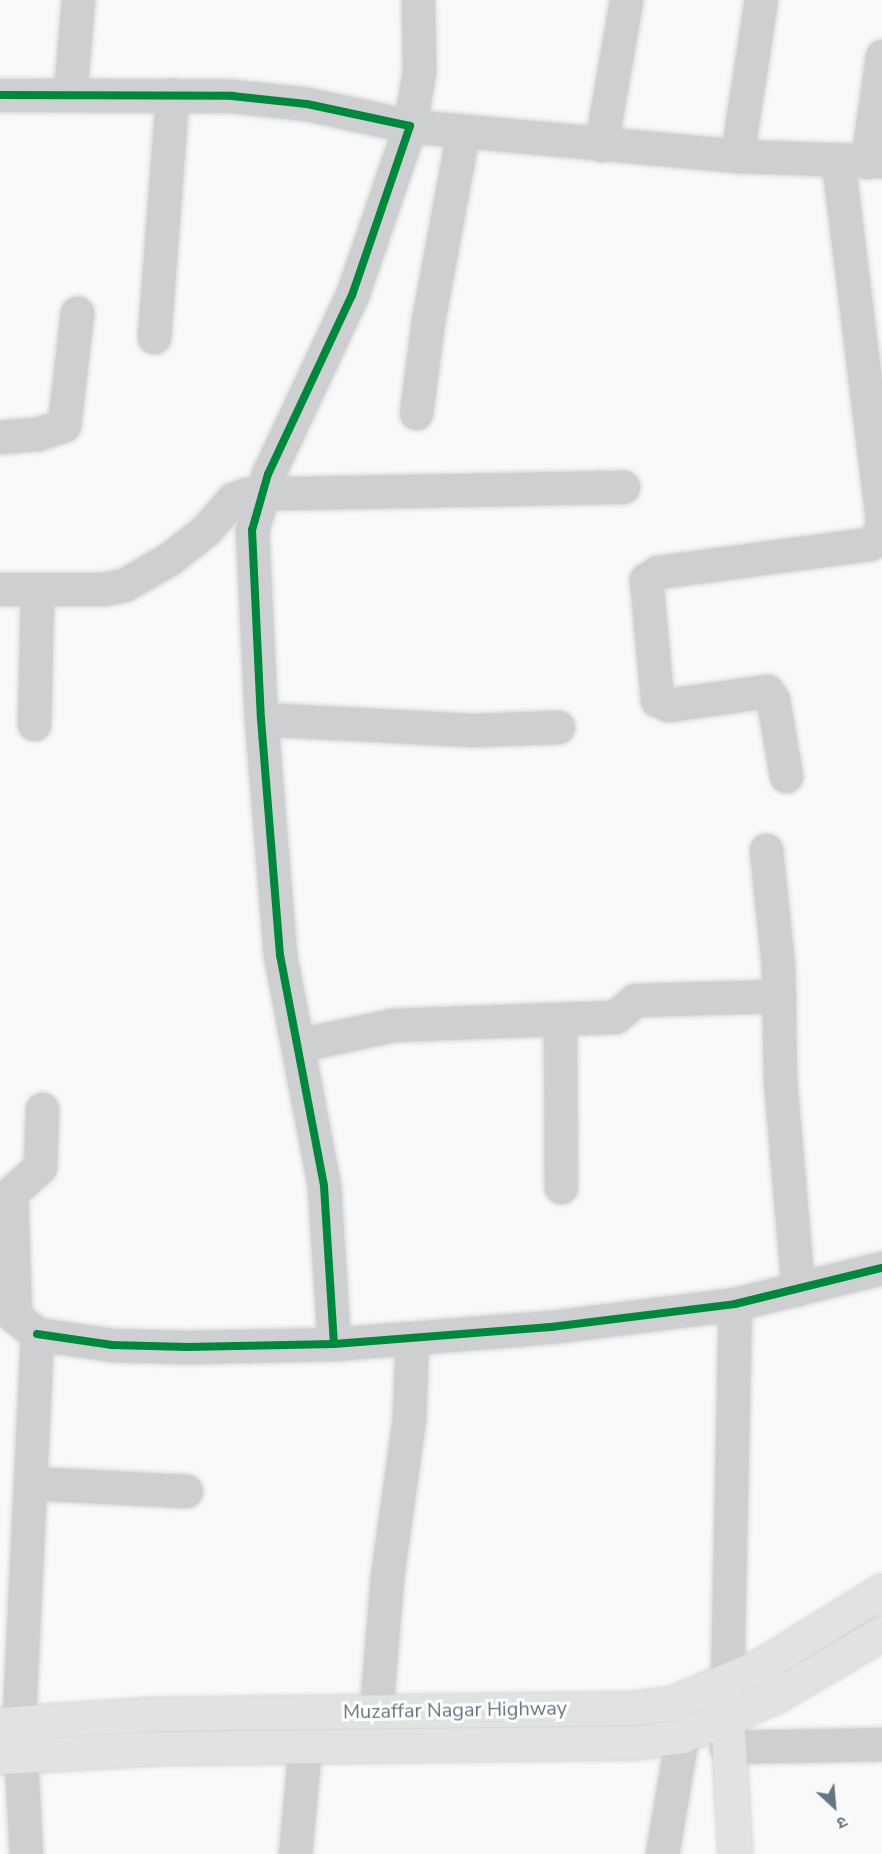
<!DOCTYPE html>
<html>
<head>
<meta charset="utf-8">
<style>
  body { margin:0 }
  #map { position:relative; width:882px; height:1854px; overflow:hidden; background:#f9f9f9; font-family:"Nunito Sans","Noto Sans Devanagari",sans-serif }
  div>[style] { position:absolute }
  .roads { filter:drop-shadow(0 0 2px #d5d6d7) drop-shadow(0 0 2px #d5d6d7) }
  .minor>* { height:33px; margin:-16.5px; padding:0 16.5px; transform-origin:16.5px; border-radius:16.5px; background:#cecfd0 }
  .major>* { height:33px; margin:-16.5px; padding:0 16.5px; transform-origin:16.5px; border-radius:16.5px; background:#e1e2e2 }
  .cycleway>* { height:8px; margin:-4px; padding:0 4px; transform-origin:4px; border-radius:4px; background:#00873e }
  span { translate:-50% -50%; white-space:nowrap; text-align:center; line-height:1.15; -webkit-text-stroke:6px #fff; paint-order:stroke }
  .street-label { font-size:20px; color:#657683 }
  .north { position:absolute; left:804px; top:1776px; width:60px; height:60px; -webkit-text-stroke:4px #fff; paint-order:stroke; rotate:154deg; font-size:16px; font-weight:700; line-height:24px; text-align:center; color:#657683 }
  .north::after { content:''; display:block; margin:auto; width:21px; height:27px; background:#657683; clip-path:polygon(50% 0,100% 100%,50% 72%,0 100%) }
</style>
</head>
<body>
<div id="map">
  <div class="roads">
    <div class="minor">
      <i style="left:418px;top:0;width:71px;rotate:89.2deg"></i>
      <i style="left:419px;top:71px;width:56px;rotate:99.3deg"></i>
      <i style="left:410px;top:126px;width:328px;rotate:5.2deg"></i>
      <i style="left:737px;top:156px;width:145px;rotate:2deg"></i>
      <i style="left:0;top:95px;width:232px;rotate:0.2deg"></i>
      <i style="left:232px;top:96px;width:75px;rotate:6.1deg"></i>
      <i style="left:307px;top:104px;width:105px;rotate:12.1deg"></i>
      <i style="left:410px;top:126px;width:179px;rotate:108.9deg"></i>
      <i style="left:352px;top:295px;width:198px;rotate:115.1deg"></i>
      <i style="left:268px;top:474px;width:58px;rotate:105.9deg"></i>
      <i style="left:252px;top:530px;width:189px;rotate:87.3deg"></i>
      <i style="left:261px;top:719px;width:237px;rotate:85.4deg"></i>
      <i style="left:280px;top:955px;width:235px;rotate:79.2deg"></i>
      <i style="left:324px;top:1186px;width:158px;rotate:86.4deg"></i>
      <i style="left:70px;top:95px;width:95px;rotate:-85.2deg"></i>
      <i style="left:601px;top:145px;width:147px;rotate:-80.2deg"></i>
      <i style="left:737px;top:156px;width:158px;rotate:-81.3deg"></i>
      <i style="left:838px;top:161px;width:359px;rotate:83deg"></i>
      <i style="left:867px;top:162px;width:107px;rotate:-81.9deg"></i>
      <i style="left:154px;top:337px;width:243px;rotate:-85.7deg"></i>
      <i style="left:416px;top:413px;width:93px;rotate:-82.6deg"></i>
      <i style="left:428px;top:321px;width:192px;rotate:-79.5deg"></i>
      <i style="left:0;top:437px;width:37px;rotate:-5deg"></i>
      <i style="left:37px;top:434px;width:28px;rotate:-18deg"></i>
      <i style="left:64px;top:425px;width:113px;rotate:-83.4deg"></i>
      <i style="left:0;top:589px;width:103px"></i>
      <i style="left:103px;top:589px;width:21px;rotate:-11deg"></i>
      <i style="left:124px;top:585px;width:52px;rotate:-30deg"></i>
      <i style="left:169px;top:559px;width:47px;rotate:-38.1deg"></i>
      <i style="left:206px;top:530px;width:41px;rotate:-48.9deg"></i>
      <i style="left:233px;top:499px;width:15px;rotate:-20deg"></i>
      <i style="left:247px;top:494px;width:376px;rotate:-1.1deg"></i>
      <i style="left:261px;top:719px;width:211px;rotate:3deg"></i>
      <i style="left:472px;top:730px;width:86px;rotate:-2deg"></i>
      <i style="left:34px;top:724px;width:135px;rotate:-88.7deg"></i>
      <i style="left:786px;top:776px;width:77px;rotate:-99.7deg"></i>
      <i style="left:773px;top:700px;width:11px;rotate:-124deg"></i>
      <i style="left:767px;top:691px;width:99px;rotate:171.9deg"></i>
      <i style="left:669px;top:705px;width:13px;rotate:-157deg"></i>
      <i style="left:657px;top:700px;width:121px;rotate:-95.2deg"></i>
      <i style="left:646px;top:580px;width:14px;rotate:-34deg"></i>
      <i style="left:658px;top:572px;width:213px;rotate:-7.6deg"></i>
      <i style="left:869px;top:544px;width:10px;rotate:-29deg"></i>
      <i style="left:878px;top:539px;width:17px;rotate:-77deg"></i>
      <i style="left:766px;top:850px;width:117px;rotate:84.1deg"></i>
      <i style="left:778px;top:966px;width:114px;rotate:89deg"></i>
      <i style="left:780px;top:1080px;width:210px;rotate:85.1deg"></i>
      <i style="left:560px;top:1019px;width:168px;rotate:89.7deg"></i>
      <i style="left:299px;top:1045px;width:95px;rotate:-12.1deg"></i>
      <i style="left:392px;top:1025px;width:223px;rotate:-2.1deg"></i>
      <i style="left:615px;top:1017px;width:26px;rotate:-40deg"></i>
      <i style="left:635px;top:1000px;width:144px;rotate:-1.6deg"></i>
      <i style="left:0;top:1305px;width:47px;rotate:38.1deg"></i>
      <i style="left:37px;top:1334px;width:388px;rotate:92.7deg"></i>
      <i style="left:19px;top:1722px;width:132px;rotate:87deg"></i>
      <i style="left:15px;top:1317px;width:124px;rotate:-91.8deg"></i>
      <i style="left:11px;top:1193px;width:39px;rotate:-42deg"></i>
      <i style="left:40px;top:1167px;width:58px;rotate:-88deg"></i>
      <i style="left:37px;top:1334px;width:76px;rotate:8.3deg"></i>
      <i style="left:112px;top:1345px;width:76px;rotate:1.5deg"></i>
      <i style="left:188px;top:1347px;width:146px;rotate:-1.2deg"></i>
      <i style="left:334px;top:1344px;width:218px;rotate:-4.5deg"></i>
      <i style="left:551px;top:1327px;width:185px;rotate:-7.1deg"></i>
      <i style="left:735px;top:1304px;width:151px;rotate:-13.8deg"></i>
      <i style="left:30px;top:1483px;width:156px;rotate:2.9deg"></i>
      <i style="left:727px;top:1682px;width:378px;rotate:-88.8deg"></i>
      <i style="left:376px;top:1711px;width:134px;rotate:-85.3deg"></i>
      <i style="left:387px;top:1577px;width:161px;rotate:-82.1deg"></i>
      <i style="left:409px;top:1418px;width:80px;rotate:-87.9deg"></i>
      <i style="left:726px;top:1747px;width:156px;rotate:-1.1deg"></i>
      <i style="left:295px;top:1854px;width:108px;rotate:-84.7deg"></i>
      <i style="left:662px;top:1854px;width:120px;rotate:-80.4deg"></i>
    </div>
    <div class="major">
      <i style="left:726px;top:1699px;width:155px;rotate:86.7deg"></i>
      <i style="left:0;top:1724px;width:156px;rotate:-3.7deg"></i>
      <i style="left:156px;top:1714px;width:479px;rotate:-0.7deg"></i>
      <i style="left:635px;top:1708px;width:38px;rotate:-7deg"></i>
      <i style="left:673px;top:1703px;width:97px;rotate:-23.1deg"></i>
      <i style="left:762px;top:1665px;width:141px;rotate:-31.7deg"></i>
      <i style="left:0;top:1757px;width:157px;rotate:-3.3deg"></i>
      <i style="left:157px;top:1748px;width:480px;rotate:-0.7deg"></i>
      <i style="left:637px;top:1742px;width:45px;rotate:-7.6deg"></i>
      <i style="left:682px;top:1736px;width:103px;rotate:-23.3deg"></i>
      <i style="left:777px;top:1695px;width:122px;rotate:-30.6deg"></i>
    </div>
  </div>
  <div class="cycleway">
    <i style="left:0;top:95px;width:232px;rotate:0.2deg"></i>
    <i style="left:232px;top:96px;width:75px;rotate:6.1deg"></i>
    <i style="left:307px;top:104px;width:105px;rotate:12.1deg"></i>
    <i style="left:410px;top:126px;width:179px;rotate:108.9deg"></i>
    <i style="left:352px;top:295px;width:198px;rotate:115.1deg"></i>
    <i style="left:268px;top:474px;width:58px;rotate:105.9deg"></i>
    <i style="left:252px;top:530px;width:189px;rotate:87.3deg"></i>
    <i style="left:261px;top:719px;width:237px;rotate:85.4deg"></i>
    <i style="left:280px;top:955px;width:235px;rotate:79.2deg"></i>
    <i style="left:324px;top:1186px;width:158px;rotate:86.4deg"></i>
    <i style="left:37px;top:1334px;width:76px;rotate:8.3deg"></i>
    <i style="left:112px;top:1345px;width:76px;rotate:1.5deg"></i>
    <i style="left:188px;top:1347px;width:146px;rotate:-1.2deg"></i>
    <i style="left:334px;top:1344px;width:218px;rotate:-4.5deg"></i>
    <i style="left:551px;top:1327px;width:185px;rotate:-7.1deg"></i>
    <i style="left:735px;top:1304px;width:151px;rotate:-13.8deg"></i>
  </div>
  <div class="street-label">
    <span style="left:455px;top:1710px;rotate:-1deg">Muzaffar Nagar Highway</span>
  </div>
  <div class="north">उ</div>
</div>
</body>
</html>
